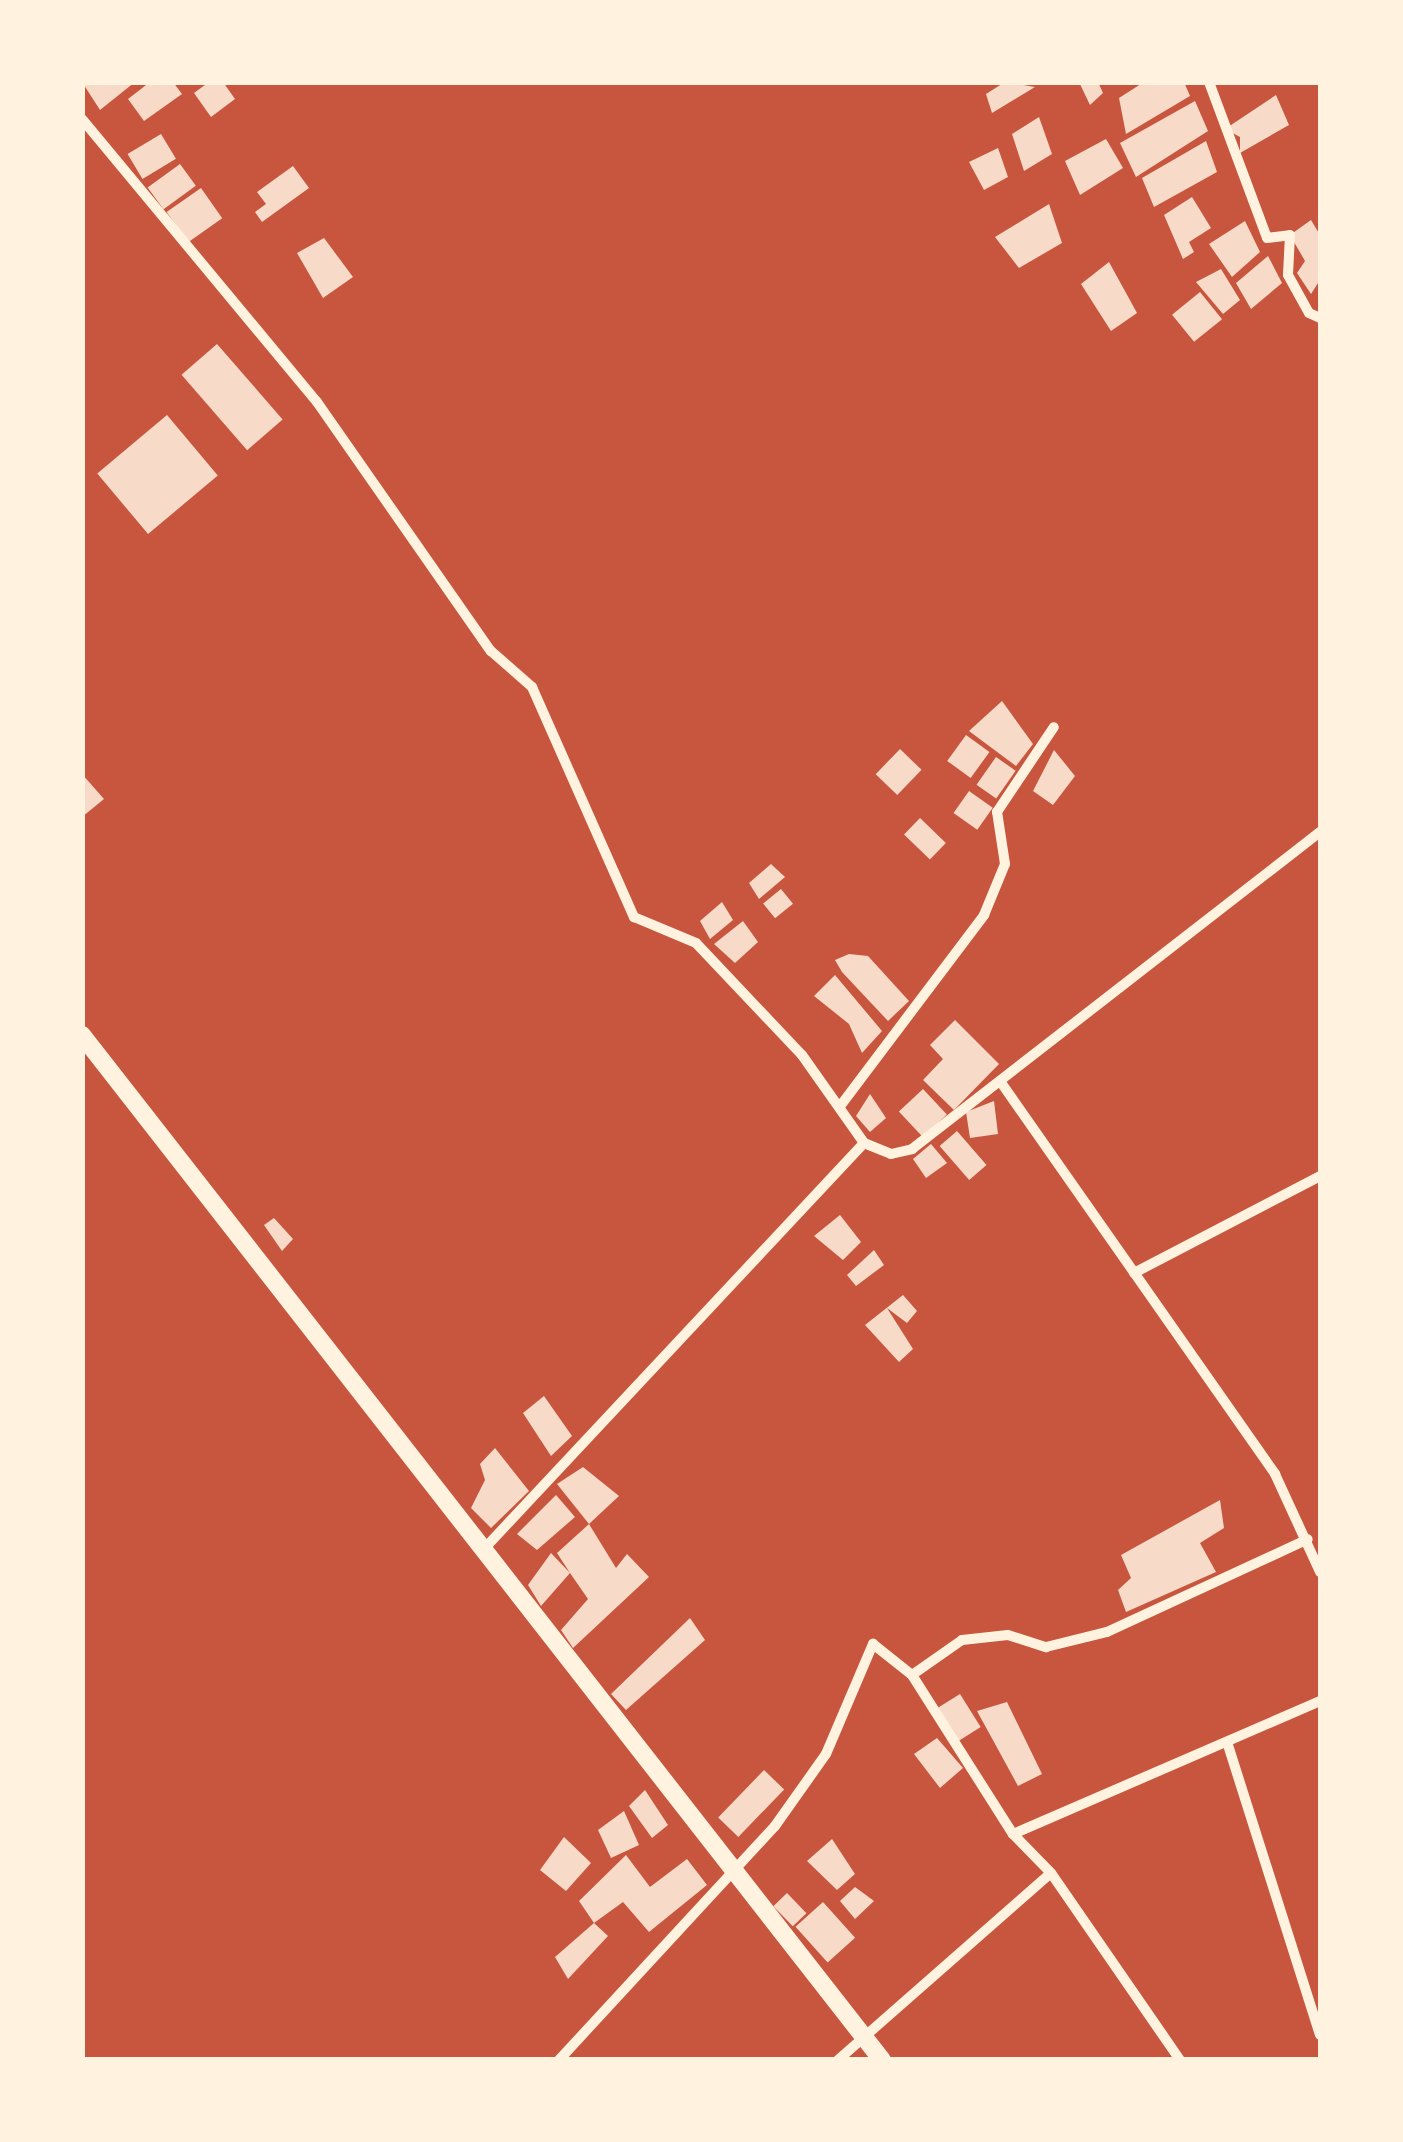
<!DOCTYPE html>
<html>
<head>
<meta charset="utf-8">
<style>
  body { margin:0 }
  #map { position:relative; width:1403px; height:2142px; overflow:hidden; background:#c8553d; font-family:"Work Sans",sans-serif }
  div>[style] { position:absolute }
  .building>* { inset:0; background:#f7dbc8; transform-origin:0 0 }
  .minor>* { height:10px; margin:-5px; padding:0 5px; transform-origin:5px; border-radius:5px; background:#fff3e0 }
  .tertiary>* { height:18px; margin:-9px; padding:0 9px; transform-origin:9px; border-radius:9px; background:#fff3e0 }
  span { translate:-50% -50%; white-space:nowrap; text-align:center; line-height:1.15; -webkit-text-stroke:8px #fff3e0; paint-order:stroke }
  .frame { position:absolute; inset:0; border:85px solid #fff3e0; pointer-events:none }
</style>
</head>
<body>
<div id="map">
  <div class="building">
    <i style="clip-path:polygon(82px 82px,135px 82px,100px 110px)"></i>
    <i style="clip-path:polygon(150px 82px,173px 82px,182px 94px,144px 121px,128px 99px)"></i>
    <i style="clip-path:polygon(209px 82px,223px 82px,235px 99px,211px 117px,194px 93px)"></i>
    <i style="clip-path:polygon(1005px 82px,1035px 87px,992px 113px,986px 94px)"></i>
    <i style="clip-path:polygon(1079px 82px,1098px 82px,1103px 93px,1090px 105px)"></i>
    <i style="clip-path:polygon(1144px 82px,1184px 82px,1190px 96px,1126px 134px,1119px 98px)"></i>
    <i style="clip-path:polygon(1276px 95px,1289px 125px,1240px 153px,1240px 137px,1225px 129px)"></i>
    <i style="clip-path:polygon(1195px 101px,1208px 131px,1136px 177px,1120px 143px)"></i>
    <i style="clip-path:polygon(1039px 117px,1052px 154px,1024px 171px,1012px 134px)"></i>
    <i style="left:161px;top:134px;width:29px;height:39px;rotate:59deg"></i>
    <i style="clip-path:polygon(1106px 139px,1123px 168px,1080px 195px,1065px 161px)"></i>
    <i style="clip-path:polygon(1206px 141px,1217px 172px,1154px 207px,1142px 178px)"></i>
    <i style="clip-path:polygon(998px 148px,1008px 177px,984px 190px,969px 162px)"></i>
    <i style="left:180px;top:164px;width:27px;height:40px;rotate:54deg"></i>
    <i style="clip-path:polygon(293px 166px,309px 188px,262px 222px,255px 212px,266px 204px,257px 192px)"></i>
    <i style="left:201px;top:188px;width:37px;height:42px;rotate:55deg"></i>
    <i style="clip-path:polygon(1192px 197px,1211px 228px,1189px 242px,1194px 252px,1183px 259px,1164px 215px)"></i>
    <i style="clip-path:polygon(1049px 204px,1062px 243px,1019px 268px,995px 237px)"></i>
    <i style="clip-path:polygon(1311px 220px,1320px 235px,1320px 280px,1311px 294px,1297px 273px,1305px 261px,1290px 235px)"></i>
    <i style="clip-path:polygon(1245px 221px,1260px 252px,1232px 277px,1209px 244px)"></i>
    <i style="clip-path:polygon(324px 238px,353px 277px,323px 298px,297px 253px)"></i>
    <i style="clip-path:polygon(1268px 256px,1282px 283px,1251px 309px,1236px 283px)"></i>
    <i style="clip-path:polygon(1109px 262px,1137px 313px,1111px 331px,1081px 284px)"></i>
    <i style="clip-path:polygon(1221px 269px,1240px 300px,1223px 314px,1196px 282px)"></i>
    <i style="left:1200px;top:292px;width:35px;height:36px;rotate:51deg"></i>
    <i style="left:217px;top:344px;width:100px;height:47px;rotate:49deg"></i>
    <i style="left:167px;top:415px;width:79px;height:91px;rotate:50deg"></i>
    <i style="clip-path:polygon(1002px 701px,1033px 744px,1016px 766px,969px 731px)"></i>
    <i style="left:966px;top:735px;width:29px;height:32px;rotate:36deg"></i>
    <i style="left:900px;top:749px;width:30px;height:35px;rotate:44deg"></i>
    <i style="clip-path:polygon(1054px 750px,1075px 776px,1053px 805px,1033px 791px)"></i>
    <i style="left:996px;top:757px;width:24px;height:34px;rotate:35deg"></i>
    <i style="clip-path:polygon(82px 774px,104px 799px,82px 817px)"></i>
    <i style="left:969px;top:791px;width:29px;height:27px;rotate:35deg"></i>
    <i style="left:920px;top:818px;width:36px;height:23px;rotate:44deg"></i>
    <i style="clip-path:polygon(771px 864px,785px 877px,759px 899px,749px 883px)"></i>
    <i style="left:781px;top:889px;width:19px;height:23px;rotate:51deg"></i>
    <i style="clip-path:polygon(722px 902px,733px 920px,710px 939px,700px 921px)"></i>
    <i style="clip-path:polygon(743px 921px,758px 942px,735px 963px,714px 944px)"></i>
    <i style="clip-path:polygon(849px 954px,868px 956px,909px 1001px,888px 1021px,842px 972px,835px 960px)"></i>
    <i style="clip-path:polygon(835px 975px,882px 1031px,862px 1053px,849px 1024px,814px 996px)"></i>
    <i style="clip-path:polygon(955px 1020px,999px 1064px,954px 1110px,923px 1080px,943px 1059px,930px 1045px)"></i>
    <i style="left:923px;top:1089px;width:35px;height:33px;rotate:47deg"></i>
    <i style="clip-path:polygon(870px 1094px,886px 1118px,870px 1132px,856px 1116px)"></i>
    <i style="clip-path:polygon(994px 1101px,998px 1134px,970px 1138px,966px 1112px)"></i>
    <i style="left:957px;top:1131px;width:45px;height:23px;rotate:49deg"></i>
    <i style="clip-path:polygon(931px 1144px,947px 1163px,926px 1178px,913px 1159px)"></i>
    <i style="clip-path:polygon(840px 1215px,861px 1242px,843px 1260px,814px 1236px)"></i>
    <i style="clip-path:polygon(274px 1218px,293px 1239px,282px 1251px,264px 1225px)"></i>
    <i style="clip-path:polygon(874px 1250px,884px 1265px,856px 1286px,847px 1275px)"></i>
    <i style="clip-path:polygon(903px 1295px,917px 1311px,907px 1323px,887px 1308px,913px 1349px,899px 1362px,865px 1325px)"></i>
    <i style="clip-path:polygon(544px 1396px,572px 1436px,551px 1456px,523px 1413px)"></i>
    <i style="clip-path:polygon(495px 1448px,529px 1491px,491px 1528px,471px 1508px,485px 1480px,480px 1464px)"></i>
    <i style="clip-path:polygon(583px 1467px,619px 1496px,589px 1524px,557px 1484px)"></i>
    <i style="clip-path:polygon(556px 1495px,575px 1517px,537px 1550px,517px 1534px)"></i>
    <i style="clip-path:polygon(1220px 1500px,1224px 1528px,1200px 1543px,1216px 1572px,1126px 1612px,1118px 1590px,1131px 1578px,1121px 1555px)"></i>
    <i style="clip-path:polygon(589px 1524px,616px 1568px,627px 1554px,649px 1577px,573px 1648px,561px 1630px,588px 1599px,570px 1573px,541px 1606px,528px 1585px,551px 1553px,570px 1573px,557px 1553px)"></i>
    <i style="clip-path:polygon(690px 1618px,705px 1640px,626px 1710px,611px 1694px)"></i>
    <i style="left:960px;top:1694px;width:39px;height:27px;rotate:58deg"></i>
    <i style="clip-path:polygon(1007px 1702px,1042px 1774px,1018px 1786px,977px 1711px)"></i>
    <i style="clip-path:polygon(937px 1738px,963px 1768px,940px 1788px,914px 1754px)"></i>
    <i style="left:764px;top:1770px;width:28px;height:66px;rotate:44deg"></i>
    <i style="clip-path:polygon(645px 1790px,668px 1825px,652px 1838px,629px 1806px)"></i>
    <i style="clip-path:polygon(624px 1811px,639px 1845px,611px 1858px,598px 1830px)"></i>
    <i style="clip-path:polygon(564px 1837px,591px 1863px,566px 1891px,540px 1870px)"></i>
    <i style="clip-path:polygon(832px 1839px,855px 1874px,837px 1890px,807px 1861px)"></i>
    <i style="clip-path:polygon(626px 1855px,650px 1887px,687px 1859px,707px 1885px,649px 1932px,623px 1902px,594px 1923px,579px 1901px)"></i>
    <i style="clip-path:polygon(855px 1887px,874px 1901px,855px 1919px,840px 1901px)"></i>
    <i style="left:787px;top:1893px;width:28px;height:19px;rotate:46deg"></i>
    <i style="left:823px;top:1902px;width:48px;height:37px;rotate:48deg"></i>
    <i style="clip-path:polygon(594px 1923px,608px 1936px,568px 1979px,555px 1957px)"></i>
  </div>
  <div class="minor">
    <i style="left:1209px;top:82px;width:166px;rotate:69.6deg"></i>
    <i style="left:1267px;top:238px;width:23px;rotate:-7deg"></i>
    <i style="left:1290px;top:235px;width:40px;rotate:92.9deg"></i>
    <i style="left:1288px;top:275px;width:43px;rotate:61.1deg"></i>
    <i style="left:1309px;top:313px;width:12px;rotate:24deg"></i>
    <i style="left:82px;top:119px;width:368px;rotate:50.3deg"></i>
    <i style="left:317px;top:402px;width:304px;rotate:55.1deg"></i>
    <i style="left:491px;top:651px;width:55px;rotate:41.3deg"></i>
    <i style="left:532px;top:687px;width:252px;rotate:66.1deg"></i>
    <i style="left:634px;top:917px;width:67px;rotate:22.8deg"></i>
    <i style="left:696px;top:943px;width:154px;rotate:46.6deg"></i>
    <i style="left:802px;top:1055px;width:108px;rotate:54.8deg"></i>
    <i style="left:864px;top:1143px;width:559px;rotate:133.11deg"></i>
    <i style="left:1000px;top:1081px;width:480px;rotate:55deg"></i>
    <i style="left:1275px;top:1474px;width:108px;rotate:65.3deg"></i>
    <i style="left:841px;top:1105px;width:238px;rotate:-53deg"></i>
    <i style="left:984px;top:915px;width:55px;rotate:-67.6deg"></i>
    <i style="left:1005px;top:864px;width:53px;rotate:-98.7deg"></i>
    <i style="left:997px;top:812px;width:102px;rotate:-56.2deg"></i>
    <i style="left:864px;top:1143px;width:29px;rotate:22deg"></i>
    <i style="left:891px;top:1154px;width:22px;rotate:-13deg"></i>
    <i style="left:912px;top:1149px;width:517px;rotate:-37.85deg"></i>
    <i style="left:1134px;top:1273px;width:210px;rotate:-27.5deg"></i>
    <i style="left:912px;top:1675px;width:61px;rotate:-35deg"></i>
    <i style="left:962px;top:1640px;width:46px;rotate:-6.2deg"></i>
    <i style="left:1008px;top:1635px;width:40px;rotate:18deg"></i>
    <i style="left:1046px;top:1647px;width:63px;rotate:-13.8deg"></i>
    <i style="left:1107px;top:1632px;width:221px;rotate:-24.8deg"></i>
    <i style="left:1228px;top:1745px;width:304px;rotate:72.4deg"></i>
    <i style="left:559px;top:2060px;width:318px;rotate:-47.3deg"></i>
    <i style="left:775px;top:1826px;width:88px;rotate:-54.7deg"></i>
    <i style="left:826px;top:1754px;width:120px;rotate:-66.9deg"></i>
    <i style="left:873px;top:1644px;width:50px;rotate:38.5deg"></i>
    <i style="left:912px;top:1675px;width:188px;rotate:57.6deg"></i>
    <i style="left:838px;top:2060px;width:283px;rotate:-41.3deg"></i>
    <i style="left:1180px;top:2060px;width:227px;rotate:-124.6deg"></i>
    <i style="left:1051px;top:1873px;width:54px;rotate:-134.3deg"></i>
    <i style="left:1013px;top:1834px;width:335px;rotate:-23.4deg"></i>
  </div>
  <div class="tertiary">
    <i style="left:82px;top:1035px;width:1300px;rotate:52.03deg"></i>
  </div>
  <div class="frame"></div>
</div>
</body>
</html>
